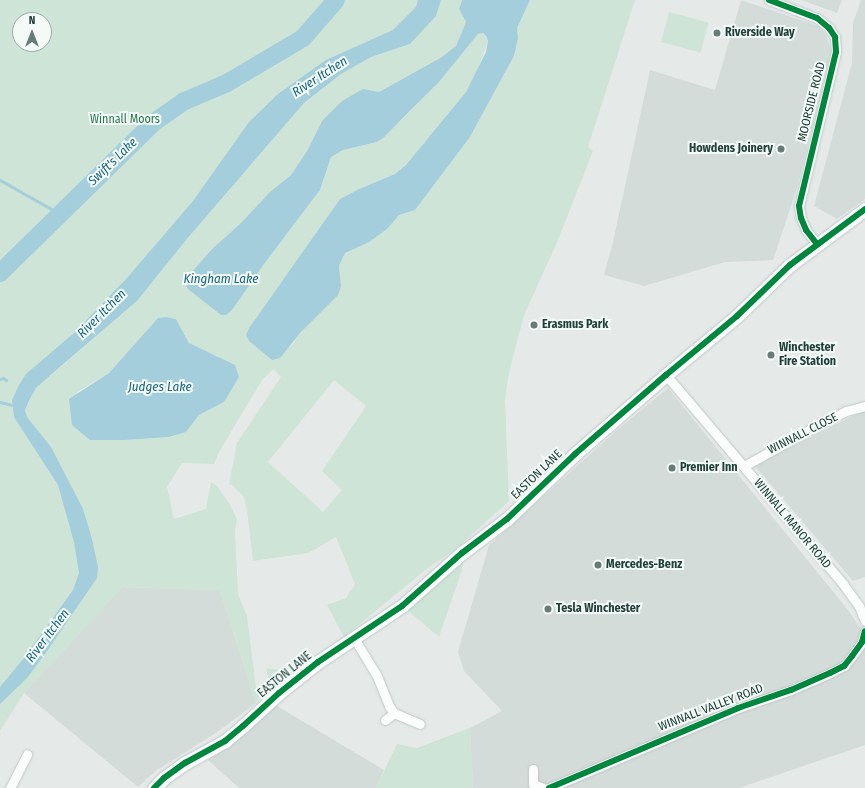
<!DOCTYPE html>
<html>
<head>
<meta charset="utf-8">
<style>
  body { margin:0 }
  #map { position:relative; width:865px; height:788px; overflow:hidden; background:#e5eae9; font-family:"Fira Sans Condensed",sans-serif }
  div>[style] { position:absolute }
  .built>* { inset:0; background:#d3dcd9 }
  .green>* { inset:0; background:#cde4d7; transform-origin:0 0 }
  .water>* { inset:0; background:#a4cedb }
  .stream>* { height:3px; margin:-1.5px; padding:0 1.5px; transform-origin:1.5px; border-radius:1.5px; background:#a4cedb }
  .river>* { height:18px; margin:-9px; padding:0 9px; transform-origin:9px; border-radius:9px; background:#a4cedb }
  .roads { filter:drop-shadow(0 0 1px #c2c7c6) drop-shadow(0 0 1px #c2c7c6) }
  .street>* { height:9px; margin:-4.5px; padding:0 4.5px; transform-origin:4.5px; border-radius:4.5px; background:#fbfcfc }
  .secondary>* { height:13px; margin:-6.5px; padding:0 6.5px; transform-origin:6.5px; border-radius:6.5px; background:#fbfcfc }
  .cycleway>* { height:6px; margin:-3px; padding:0 3px; transform-origin:3px; border-radius:3px; background:#00873e }
  .dots>* { width:11px; height:11px; translate:-50% -50%; box-sizing:border-box; border:2px solid #f3faf7; border-radius:50% }
  span { translate:-50% -50%; white-space:nowrap; text-align:center; line-height:1.15; -webkit-text-stroke:4px #f3faf7; paint-order:stroke }
  .poi-label { font-size:12px; color:#21403a; font-weight:700 }
  .left { translate:0 -50%; text-align:left }
  .right { translate:-100% -50%; text-align:right }
  .street-label { font-size:12px; color:#21403a }
  .park-label { font-size:12px; color:#29794f }
  .water-label { font-size:13px; color:#17657f; font-style:italic }
  .north { position:absolute; left:12px; top:12px; width:40px; height:40px; box-sizing:border-box; background:#f3faf7; border:1px solid #9fb0ab; border-radius:50%; rotate:0deg; font-size:11px; font-weight:700; line-height:16px; text-align:center; color:#21403a }
  .north::after { content:''; display:block; margin:auto; width:14px; height:18px; background:#667c77; clip-path:polygon(50% 0,100% 100%,50% 72%,0 100%) }
</style>
</head>
<body>
<div id="map">
  <div class="built">
    <i style="clip-path:polygon(741px 0,818px 26px,826px 35px,831px 51px,798px 185px,773px 260px,725px 262px,644px 286px,604px 275px,613px 242px,650px 70px,715px 90px)"></i>
    <i style="clip-path:polygon(801px 0,842px 0,837px 13px)"></i>
    <i style="clip-path:polygon(861px 0,865px 0,865px 199px,837px 219px,814px 206px,852px 63px,853px 23px)"></i>
    <i style="clip-path:polygon(668px 388px,848px 610px,865px 635px,865px 745px,739px 788px,473px 788px,470px 728px,502px 711px,464px 671px,458px 652px,489px 545px,616px 431px)"></i>
    <i style="clip-path:polygon(865px 410px,865px 577px,853px 581px,754px 465px)"></i>
    <i style="clip-path:polygon(122px 587px,220px 590px,256px 703px,216px 733px,157px 770px,138px 787px,24px 693px)"></i>
    <i style="clip-path:polygon(272px 703px,384px 770px,376px 788px,239px 788px,208px 760px,217px 755px)"></i>
  </div>
  <div class="green">
    <i style="clip-path:polygon(evenodd,0 0,427px 0,406px 35px,354px 55px,243px 151px,26px 390px,22px 421px,51px 447px,33px 426px,27px 417px,25px 410px,36px 388px,137px 301px,186px 240px,304px 103px,341px 74px,371px 57px,410px 44px,435px 16px,441px 0,462px 0,459px 9px,466px 22px,456px 46px,442px 57px,379px 92px,363px 89px,322px 121px,307px 151px,291px 175px,270px 192px,241px 223px,212px 249px,184px 281px,221px 315px,244px 293px,264px 264px,320px 190px,331px 157px,343px 150px,377px 142px,405px 117px,439px 82px,478px 34px,483px 33px,488px 41px,476px 74px,466px 92px,406px 165px,395px 174px,359px 189px,340px 199px,249px 328px,246px 335px,249px 341px,272px 360px,292px 345px,301px 332px,341px 286px,339px 266px,345px 253px,387px 229px,399px 215px,415px 210px,470px 137px,514px 56px,518px 38px,517px 28px,530px 0,635px 0,588px 147px,593px 151px,556px 245px,524px 315px,514px 353px,508px 378px,505px 400px,509px 501px,456px 549px,429px 567px,344px 637px,327px 605px,346px 598px,355px 584px,336px 537px,308px 553px,253px 561px,247px 510px,244px 497px,232px 485px,229px 484px,237px 443px,281px 377px,273px 369px,262px 380px,219px 452px,214px 464px,182px 463px,167px 487px,174px 519px,206px 509px,211px 482px,217px 486px,229px 503px,237px 519px,235px 531px,238px 594px,247px 616px,256px 688px,261px 695px,256px 703px,220px 590px,123px 587px,24px 693px,0 731px,0 0,20px 20px,44px 20px,44px 44px,20px 44px,20px 20px,0 0,166px 317px,176px 319px,189px 343px,203px 351px,218px 356px,224px 402px,199px 415px,186px 432px,169px 437px,125px 440px,77px 392px,109px 373px,158px 318px,166px 317px,0 0,334px 380px,366px 406px,322px 471px,342px 490px,323px 512px,268px 462px,334px 380px)"></i>
    <i style="left:669px;top:12px;width:41px;height:31px;rotate:15deg"></i>
    <i style="clip-path:polygon(463px 561px,462px 570px,439px 637px,407px 610px)"></i>
    <i style="clip-path:polygon(266px 668px,295px 672px,272px 693px)"></i>
    <i style="clip-path:polygon(470px 728px,473px 788px,376px 788px,397px 744px,417px 748px)"></i>
  </div>
  <div class="water">
    <i style="clip-path:polygon(418px 0,441px 0,436px 16px,410px 44px,371px 57px,341px 74px,304px 103px,186px 240px,137px 301px,54px 372px,36px 388px,29px 401px,25px 410px,27px 417px,51px 447px,83px 509px,92px 539px,98px 567px,97px 578px,45px 654px,27px 678px,0 704px,0 687px,24px 658px,73px 590px,79px 573px,74px 542px,58px 485px,14px 417px,12px 400px,19px 385px,26px 374px,74px 333px,127px 278px,193px 201px,249px 122px,278px 94px,326px 60px,393px 30px,416px 7px)"></i>
    <i style="clip-path:polygon(462px 0,530px 0,517px 28px,518px 38px,514px 56px,470px 137px,415px 210px,399px 215px,387px 229px,369px 242px,345px 253px,339px 266px,341px 286px,338px 295px,301px 332px,280px 358px,272px 360px,249px 341px,246px 335px,249px 328px,340px 199px,359px 189px,395px 174px,406px 165px,466px 92px,486px 52px,488px 41px,486px 36px,483px 33px,478px 34px,439px 82px,383px 138px,377px 142px,343px 150px,331px 157px,320px 190px,264px 264px,232px 310px,226px 315px,221px 315px,188px 289px,184px 281px,212px 249px,241px 223px,270px 192px,291px 175px,307px 151px,322px 121px,342px 101px,363px 89px,379px 92px,442px 57px,456px 46px,466px 22px,459px 9px)"></i>
    <i style="clip-path:polygon(166px 317px,176px 319px,189px 343px,235px 365px,239px 377px,224px 402px,199px 415px,186px 432px,169px 437px,125px 440px,90px 440px,72px 425px,69px 399px,109px 373px,158px 318px)"></i>
  </div>
  <div class="stream">
    <i style="left:0;top:180px;width:69px;rotate:29.5deg"></i>
    <i style="left:0;top:379px;width:3px;rotate:-18deg"></i>
    <i style="left:3px;top:378px;width:4px;rotate:34deg"></i>
    <i style="left:0;top:402px;width:16px;rotate:14deg"></i>
  </div>
  <div class="river">
    <i style="left:0;top:273px;width:214px;rotate:-44.4deg"></i>
    <i style="left:153px;top:123px;width:39px;rotate:-35deg"></i>
    <i style="left:185px;top:101px;width:46px;rotate:-23.2deg"></i>
    <i style="left:227px;top:83px;width:88px;rotate:-30.6deg"></i>
    <i style="left:303px;top:38px;width:50px;rotate:-49deg"></i>
  </div>
  <div class="roads">
    <div class="street">
      <i style="left:769px;top:0;width:51px;rotate:20.6deg"></i>
      <i style="left:817px;top:18px;width:16px;rotate:40deg"></i>
      <i style="left:829px;top:28px;width:11px;rotate:56deg"></i>
      <i style="left:835px;top:37px;width:15px;rotate:86deg"></i>
      <i style="left:836px;top:52px;width:158px;rotate:103.5deg"></i>
      <i style="left:799px;top:206px;width:12px;rotate:81deg"></i>
      <i style="left:801px;top:218px;width:13px;rotate:67deg"></i>
      <i style="left:806px;top:230px;width:18px;rotate:52deg"></i>
      <i style="left:666px;top:375px;width:274px;rotate:49.7deg"></i>
      <i style="left:843px;top:584px;width:27px;rotate:54deg"></i>
      <i style="left:859px;top:606px;width:16px;rotate:68deg"></i>
      <i style="left:744px;top:466px;width:74px;rotate:-29deg"></i>
      <i style="left:809px;top:430px;width:42px;rotate:-27.2deg"></i>
      <i style="left:846px;top:411px;width:20px;rotate:-15deg"></i>
      <i style="left:354px;top:638px;width:44px;rotate:58.8deg"></i>
      <i style="left:377px;top:676px;width:32px;rotate:68deg"></i>
      <i style="left:389px;top:706px;width:9px;rotate:54deg"></i>
      <i style="left:394px;top:713px;width:28px;rotate:23deg"></i>
      <i style="left:385px;top:720px;width:11px;rotate:-38deg"></i>
      <i style="left:533px;top:769px;width:15px;rotate:90deg"></i>
      <i style="left:533px;top:784px;width:12px;rotate:20deg"></i>
      <i style="left:10px;top:788px;width:38px;rotate:-63deg"></i>
      <i style="left:549px;top:788px;width:205px;rotate:-22.9deg"></i>
      <i style="left:738px;top:708px;width:56px;rotate:-18.8deg"></i>
      <i style="left:791px;top:690px;width:43px;rotate:-23.6deg"></i>
      <i style="left:830px;top:673px;width:16px;rotate:-27deg"></i>
      <i style="left:844px;top:666px;width:13px;rotate:-51deg"></i>
      <i style="left:852px;top:656px;width:17px;rotate:-54deg"></i>
      <i style="left:862px;top:642px;width:11px;rotate:-75deg"></i>
    </div>
    <div class="secondary">
      <i style="left:154px;top:788px;width:14px;rotate:-45deg"></i>
      <i style="left:164px;top:778px;width:26px;rotate:-36deg"></i>
      <i style="left:185px;top:763px;width:46px;rotate:-28.8deg"></i>
      <i style="left:225px;top:741px;width:23px;rotate:-40deg"></i>
      <i style="left:243px;top:726px;width:49px;rotate:-42.5deg"></i>
      <i style="left:279px;top:693px;width:50px;rotate:-38.5deg"></i>
      <i style="left:318px;top:662px;width:101px;rotate:-33.7deg"></i>
      <i style="left:402px;top:606px;width:80px;rotate:-41.5deg"></i>
      <i style="left:462px;top:553px;width:56px;rotate:-37.1deg"></i>
      <i style="left:507px;top:519px;width:94px;rotate:-43.7deg"></i>
      <i style="left:575px;top:454px;width:121px;rotate:-41deg"></i>
      <i style="left:666px;top:375px;width:92px;rotate:-39.7deg"></i>
      <i style="left:737px;top:316px;width:74px;rotate:-43.9deg"></i>
      <i style="left:790px;top:265px;width:94px;rotate:-36.7deg"></i>
    </div>
  </div>
  <div class="cycleway">
    <i style="left:769px;top:0;width:51px;rotate:20.6deg"></i>
    <i style="left:817px;top:18px;width:16px;rotate:40deg"></i>
    <i style="left:829px;top:28px;width:11px;rotate:56deg"></i>
    <i style="left:835px;top:37px;width:15px;rotate:86deg"></i>
    <i style="left:836px;top:52px;width:158px;rotate:103.5deg"></i>
    <i style="left:799px;top:206px;width:12px;rotate:81deg"></i>
    <i style="left:801px;top:218px;width:13px;rotate:67deg"></i>
    <i style="left:806px;top:230px;width:18px;rotate:52deg"></i>
    <i style="left:154px;top:788px;width:14px;rotate:-45deg"></i>
    <i style="left:164px;top:778px;width:26px;rotate:-36deg"></i>
    <i style="left:185px;top:763px;width:46px;rotate:-28.8deg"></i>
    <i style="left:225px;top:741px;width:23px;rotate:-40deg"></i>
    <i style="left:243px;top:726px;width:49px;rotate:-42.5deg"></i>
    <i style="left:279px;top:693px;width:50px;rotate:-38.5deg"></i>
    <i style="left:318px;top:662px;width:101px;rotate:-33.7deg"></i>
    <i style="left:402px;top:606px;width:80px;rotate:-41.5deg"></i>
    <i style="left:462px;top:553px;width:56px;rotate:-37.1deg"></i>
    <i style="left:507px;top:519px;width:94px;rotate:-43.7deg"></i>
    <i style="left:575px;top:454px;width:121px;rotate:-41deg"></i>
    <i style="left:666px;top:375px;width:92px;rotate:-39.7deg"></i>
    <i style="left:737px;top:316px;width:74px;rotate:-43.9deg"></i>
    <i style="left:790px;top:265px;width:94px;rotate:-36.7deg"></i>
    <i style="left:549px;top:788px;width:205px;rotate:-22.9deg"></i>
    <i style="left:738px;top:708px;width:56px;rotate:-18.8deg"></i>
    <i style="left:791px;top:690px;width:43px;rotate:-23.6deg"></i>
    <i style="left:830px;top:673px;width:16px;rotate:-27deg"></i>
    <i style="left:844px;top:666px;width:13px;rotate:-51deg"></i>
    <i style="left:852px;top:656px;width:17px;rotate:-54deg"></i>
    <i style="left:862px;top:642px;width:11px;rotate:-75deg"></i>
  </div>
  <div class="dots">
    <i style="left:717px;top:33px;background:#667c77"></i>
    <i style="left:781px;top:149px;background:#667c77"></i>
    <i style="left:534px;top:325px;background:#667c77"></i>
    <i style="left:771px;top:355px;background:#667c77"></i>
    <i style="left:672px;top:468px;background:#667c77"></i>
    <i style="left:598px;top:565px;background:#667c77"></i>
    <i style="left:548px;top:609px;background:#667c77"></i>
  </div>
  <div class="poi-label">
    <span class="left" style="left:725px;top:33px">Riverside Way</span>
    <span class="right" style="left:773px;top:149px">Howdens Joinery</span>
    <span class="left" style="left:542px;top:325px">Erasmus Park</span>
    <span class="left" style="left:779px;top:355px">Winchester<br>Fire Station</span>
    <span class="left" style="left:680px;top:468px">Premier Inn</span>
    <span class="left" style="left:606px;top:565px">Mercedes-Benz</span>
    <span class="left" style="left:556px;top:609px">Tesla Winchester</span>
  </div>
  <div class="street-label">
    <span style="left:812px;top:102px;rotate:-76deg">MOORSIDE ROAD</span>
    <span style="left:803px;top:434px;rotate:-27deg">WINNALL CLOSE</span>
    <span style="left:537px;top:475px;rotate:-44deg">EASTON LANE</span>
    <span style="left:792px;top:524px;rotate:50deg">WINNALL MANOR ROAD</span>
    <span style="left:285px;top:675px;rotate:-39deg">EASTON LANE</span>
    <span style="left:711px;top:708px;rotate:-21deg">WINNALL VALLEY ROAD</span>
  </div>
  <div class="park-label">
    <span style="left:125px;top:120px">Winnall Moors</span>
  </div>
  <div class="water-label">
    <span style="left:320px;top:77px;rotate:-33deg">River Itchen</span>
    <span style="left:113px;top:162px;rotate:-44deg">Swift's Lake</span>
    <span style="left:221px;top:279px">Kingham Lake</span>
    <span style="left:102px;top:314px;rotate:-45deg">River Itchen</span>
    <span style="left:160px;top:387px">Judges Lake</span>
    <span style="left:48px;top:636px;rotate:-53deg">River Itchen</span>
  </div>
  <div class="north">N</div>
</div>
</body>
</html>
